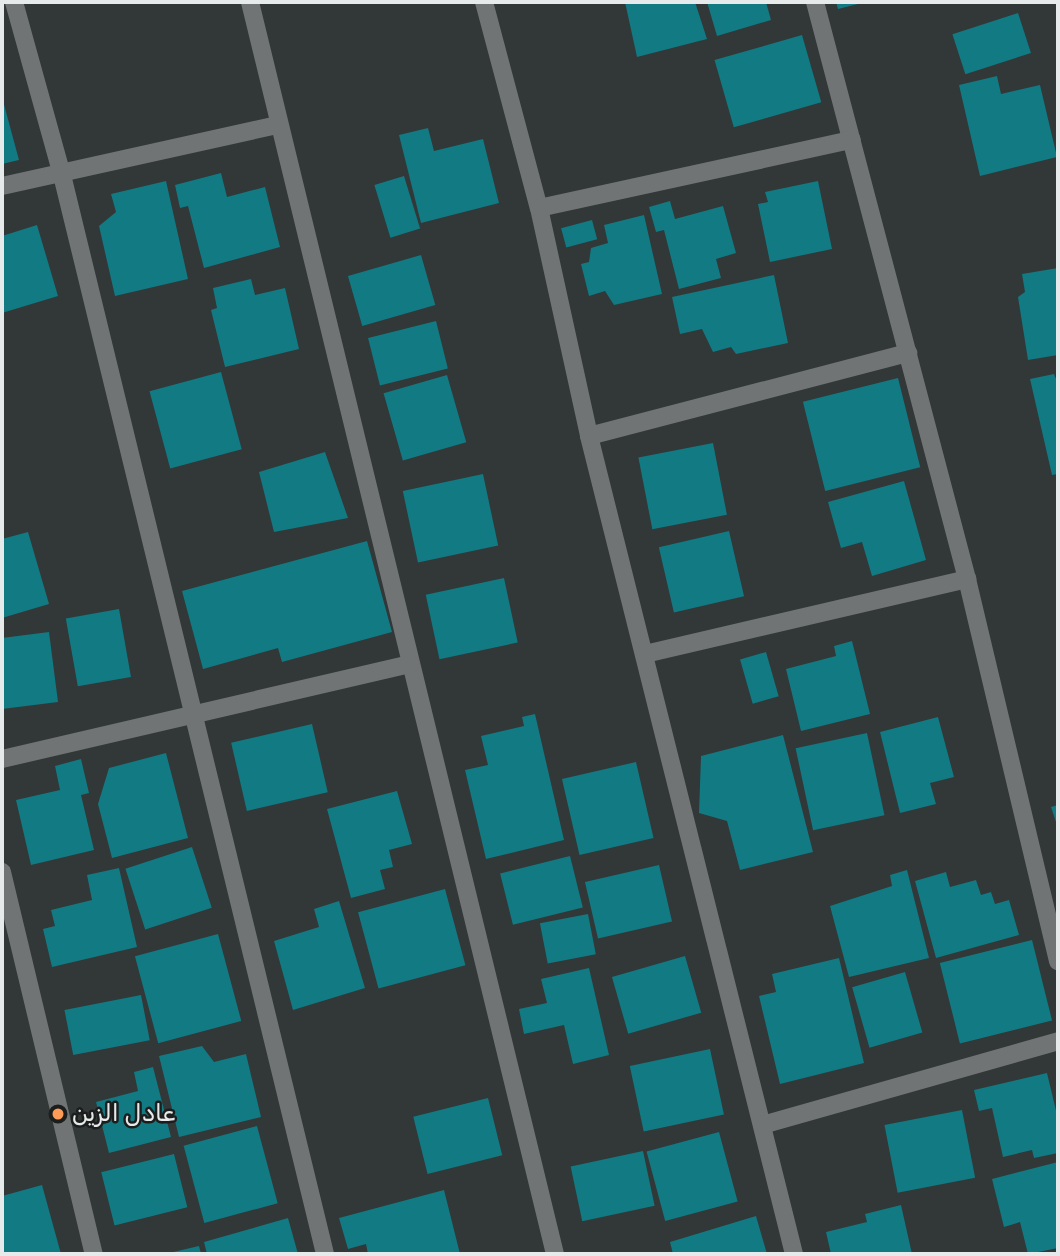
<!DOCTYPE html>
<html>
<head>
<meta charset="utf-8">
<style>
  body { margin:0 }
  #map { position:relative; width:1060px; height:1256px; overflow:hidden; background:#323738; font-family:Rubik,Vazirmatn,sans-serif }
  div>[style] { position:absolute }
  .building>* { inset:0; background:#127a82; transform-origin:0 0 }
  .minor>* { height:18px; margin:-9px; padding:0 9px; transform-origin:9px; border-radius:9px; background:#717474 }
  .dots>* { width:19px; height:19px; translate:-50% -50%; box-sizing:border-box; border:4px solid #1c1e1e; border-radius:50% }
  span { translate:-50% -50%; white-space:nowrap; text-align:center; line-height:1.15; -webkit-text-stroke:5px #1c1e1e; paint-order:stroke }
  .poi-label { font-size:24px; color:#e7eaea }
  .left { translate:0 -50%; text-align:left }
  .frame { position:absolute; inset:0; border:4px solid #e7eaea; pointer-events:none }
</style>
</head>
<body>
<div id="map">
  <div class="building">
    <i style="clip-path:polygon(625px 2px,695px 2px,707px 39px,637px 57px)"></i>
    <i style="clip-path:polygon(707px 2px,766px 2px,771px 20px,717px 36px)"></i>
    <i style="clip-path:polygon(836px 2px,861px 2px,862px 3px,838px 9px)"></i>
    <i style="left:1018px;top:13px;width:42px;height:69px;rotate:72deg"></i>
    <i style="left:802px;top:35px;width:70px;height:91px;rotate:74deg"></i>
    <i style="clip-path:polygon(997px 76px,1001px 94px,1040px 85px,1057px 157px,980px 176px,959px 85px)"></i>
    <i style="clip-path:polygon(2px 97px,19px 160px,2px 164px)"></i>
    <i style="clip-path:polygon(428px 128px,434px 151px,483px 139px,499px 203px,421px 223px,399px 135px)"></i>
    <i style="clip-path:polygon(221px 173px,227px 197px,265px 187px,280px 247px,204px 268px,188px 206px,180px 208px,175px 185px)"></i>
    <i style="left:404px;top:176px;width:55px;height:31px;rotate:73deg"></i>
    <i style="clip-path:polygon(166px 181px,188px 279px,115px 296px,99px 226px,116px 212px,111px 194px)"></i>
    <i style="clip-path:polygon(818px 181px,832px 249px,770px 262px,758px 204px,768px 202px,765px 192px)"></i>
    <i style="clip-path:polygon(670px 201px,675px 219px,723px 206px,736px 253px,716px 259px,721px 278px,679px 289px,664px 230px,656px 232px,649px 207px)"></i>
    <i style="clip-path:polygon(644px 215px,662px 294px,614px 305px,605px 291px,589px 296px,581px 264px,589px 262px,591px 248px,608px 243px,604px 225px)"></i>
    <i style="left:592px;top:220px;width:20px;height:32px;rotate:75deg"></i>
    <i style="clip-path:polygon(37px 225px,58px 296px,2px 313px,2px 236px)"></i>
    <i style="left:421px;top:255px;width:52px;height:76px;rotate:74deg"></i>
    <i style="clip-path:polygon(1058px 268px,1058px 355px,1028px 360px,1018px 297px,1025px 292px,1022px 274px)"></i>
    <i style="clip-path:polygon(774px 275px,788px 343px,736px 354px,731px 347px,713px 352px,702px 329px,680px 334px,672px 297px)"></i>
    <i style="clip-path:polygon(251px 279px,255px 295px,285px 288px,299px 349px,225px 367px,211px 310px,217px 308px,213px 288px)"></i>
    <i style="left:436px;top:321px;width:49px;height:70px;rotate:76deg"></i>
    <i style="left:221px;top:372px;width:80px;height:74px;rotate:75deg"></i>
    <i style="clip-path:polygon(1054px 374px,1058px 384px,1058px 474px,1052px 475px,1030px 379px)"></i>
    <i style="left:447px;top:375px;width:70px;height:66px;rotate:74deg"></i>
    <i style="left:898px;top:378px;width:92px;height:98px;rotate:76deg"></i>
    <i style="left:713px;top:443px;width:73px;height:76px;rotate:79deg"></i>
    <i style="clip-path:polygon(325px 452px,348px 518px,274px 532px,259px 472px)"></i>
    <i style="left:483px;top:474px;width:73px;height:82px;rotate:78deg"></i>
    <i style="clip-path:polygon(904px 481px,926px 560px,872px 576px,862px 542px,841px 548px,828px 502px)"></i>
    <i style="left:729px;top:531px;width:67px;height:72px;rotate:77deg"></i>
    <i style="clip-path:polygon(28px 532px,49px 604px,2px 618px,2px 539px)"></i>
    <i style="clip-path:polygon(367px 541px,392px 632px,282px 662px,278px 648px,203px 669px,182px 591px)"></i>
    <i style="left:504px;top:578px;width:66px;height:80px;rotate:78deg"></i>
    <i style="left:119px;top:609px;width:69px;height:54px;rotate:80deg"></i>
    <i style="clip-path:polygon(49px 632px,58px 702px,2px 709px,2px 638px)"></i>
    <i style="clip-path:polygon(852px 641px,870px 714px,801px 731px,786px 669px,836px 656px,834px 646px)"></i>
    <i style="left:766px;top:652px;width:46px;height:27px;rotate:74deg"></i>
    <i style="clip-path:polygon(535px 714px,564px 840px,486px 859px,465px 770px,488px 765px,481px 736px,524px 726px,522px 717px)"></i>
    <i style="clip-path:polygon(938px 717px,954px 777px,930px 783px,936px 804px,900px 813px,880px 732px)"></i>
    <i style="left:312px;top:724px;width:70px;height:83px;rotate:77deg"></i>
    <i style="left:867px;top:733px;width:84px;height:73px;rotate:78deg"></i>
    <i style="clip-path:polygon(783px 735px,813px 852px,740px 870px,727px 821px,699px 813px,701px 756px)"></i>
    <i style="clip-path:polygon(166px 753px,188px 838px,112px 858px,98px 804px,109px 768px)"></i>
    <i style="clip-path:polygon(81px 759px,89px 793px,81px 795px,94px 850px,31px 865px,16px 800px,60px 790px,55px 766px)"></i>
    <i style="left:636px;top:762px;width:78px;height:76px;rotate:77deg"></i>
    <i style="clip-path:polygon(397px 791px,412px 844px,389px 850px,393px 867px,380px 870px,385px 889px,351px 898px,327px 809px)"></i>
    <i style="clip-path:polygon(1058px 805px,1058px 828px,1051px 807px)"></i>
    <i style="left:192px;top:847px;width:64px;height:70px;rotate:72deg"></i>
    <i style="left:570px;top:856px;width:53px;height:72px;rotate:76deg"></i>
    <i style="left:659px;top:865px;width:58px;height:76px;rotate:77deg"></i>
    <i style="clip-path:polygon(119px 868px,137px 947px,52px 967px,43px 929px,55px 926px,51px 910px,92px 900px,87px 875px)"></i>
    <i style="clip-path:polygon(907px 870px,929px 958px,849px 977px,830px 906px,892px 886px,890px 875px)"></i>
    <i style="clip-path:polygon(946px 872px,950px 887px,976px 880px,981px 895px,991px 892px,995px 904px,1009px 900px,1019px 935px,936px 958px,915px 881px)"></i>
    <i style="left:445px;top:889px;width:79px;height:90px;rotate:75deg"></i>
    <i style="clip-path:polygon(339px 901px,365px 988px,293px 1010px,274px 941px,319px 927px,314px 909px)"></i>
    <i style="left:588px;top:914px;width:41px;height:49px;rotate:79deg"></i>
    <i style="left:218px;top:934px;width:90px;height:86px;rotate:75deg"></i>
    <i style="left:1032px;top:940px;width:83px;height:95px;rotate:76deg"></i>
    <i style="left:685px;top:956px;width:59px;height:76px;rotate:74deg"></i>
    <i style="clip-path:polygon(839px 958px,864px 1063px,780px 1084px,759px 996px,776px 992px,772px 974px)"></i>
    <i style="clip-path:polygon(589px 968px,609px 1055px,573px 1064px,564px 1025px,524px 1034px,519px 1009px,547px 1003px,541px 979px)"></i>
    <i style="left:905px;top:972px;width:63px;height:55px;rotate:74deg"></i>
    <i style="left:141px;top:995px;width:46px;height:78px;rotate:79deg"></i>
    <i style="clip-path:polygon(202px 1046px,214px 1062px,246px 1054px,261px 1117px,179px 1137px,159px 1056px)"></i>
    <i style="left:710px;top:1049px;width:67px;height:82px;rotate:78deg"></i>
    <i style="clip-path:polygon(153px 1067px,171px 1137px,109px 1153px,96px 1102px,138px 1091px,134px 1072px)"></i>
    <i style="clip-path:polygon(1047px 1073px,1058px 1119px,1058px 1153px,1034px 1158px,1032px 1150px,1003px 1157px,992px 1108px,979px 1111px,974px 1090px)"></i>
    <i style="left:488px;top:1098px;width:59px;height:77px;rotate:76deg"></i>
    <i style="left:962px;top:1110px;width:69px;height:79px;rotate:79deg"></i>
    <i style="left:257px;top:1126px;width:80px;height:76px;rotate:75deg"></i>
    <i style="left:719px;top:1132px;width:72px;height:75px;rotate:75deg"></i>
    <i style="left:643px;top:1151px;width:56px;height:74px;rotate:78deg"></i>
    <i style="left:174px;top:1154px;width:55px;height:75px;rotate:76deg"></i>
    <i style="clip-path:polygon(1058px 1162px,1058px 1248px,1028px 1254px,1020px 1222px,1004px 1227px,992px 1179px)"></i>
    <i style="clip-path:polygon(42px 1185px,61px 1254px,2px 1254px,2px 1196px)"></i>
    <i style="clip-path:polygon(444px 1190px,460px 1254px,368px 1254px,366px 1244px,348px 1249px,339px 1218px)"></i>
    <i style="clip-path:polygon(901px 1205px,912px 1254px,831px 1254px,826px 1232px,867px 1222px,865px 1214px)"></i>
    <i style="clip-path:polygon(756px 1216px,767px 1254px,673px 1254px,670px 1242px)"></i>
    <i style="clip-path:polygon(288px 1218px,298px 1254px,207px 1254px,204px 1242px)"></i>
    <i style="clip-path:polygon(199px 1246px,201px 1254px,169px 1254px,169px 1253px)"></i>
  </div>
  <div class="minor">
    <i style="left:14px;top:2px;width:180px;rotate:74.5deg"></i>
    <i style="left:62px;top:175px;width:1111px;rotate:76.3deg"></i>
    <i style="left:250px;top:2px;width:1289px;rotate:76.31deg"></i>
    <i style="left:484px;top:2px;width:213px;rotate:75.1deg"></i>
    <i style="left:539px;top:208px;width:233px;rotate:77.6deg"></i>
    <i style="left:589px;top:436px;width:843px;rotate:75.93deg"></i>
    <i style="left:815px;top:2px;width:597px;rotate:75.24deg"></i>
    <i style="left:967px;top:579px;width:393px;rotate:76.6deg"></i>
    <i style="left:2px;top:186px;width:282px;rotate:-12.5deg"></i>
    <i style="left:539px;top:208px;width:320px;rotate:-12.3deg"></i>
    <i style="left:589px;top:436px;width:330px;rotate:-14.6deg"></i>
    <i style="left:645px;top:654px;width:331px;rotate:-13.1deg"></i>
    <i style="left:2px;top:759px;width:419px;rotate:-13.1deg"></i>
    <i style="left:2px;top:872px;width:393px;rotate:76.5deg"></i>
    <i style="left:762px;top:1125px;width:308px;rotate:-15.8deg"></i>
  </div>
  <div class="dots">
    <i style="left:58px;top:1114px;background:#fe9c57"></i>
  </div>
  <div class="poi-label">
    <span class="left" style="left:72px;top:1114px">عادل الزين</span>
  </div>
  <div class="frame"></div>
</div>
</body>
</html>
